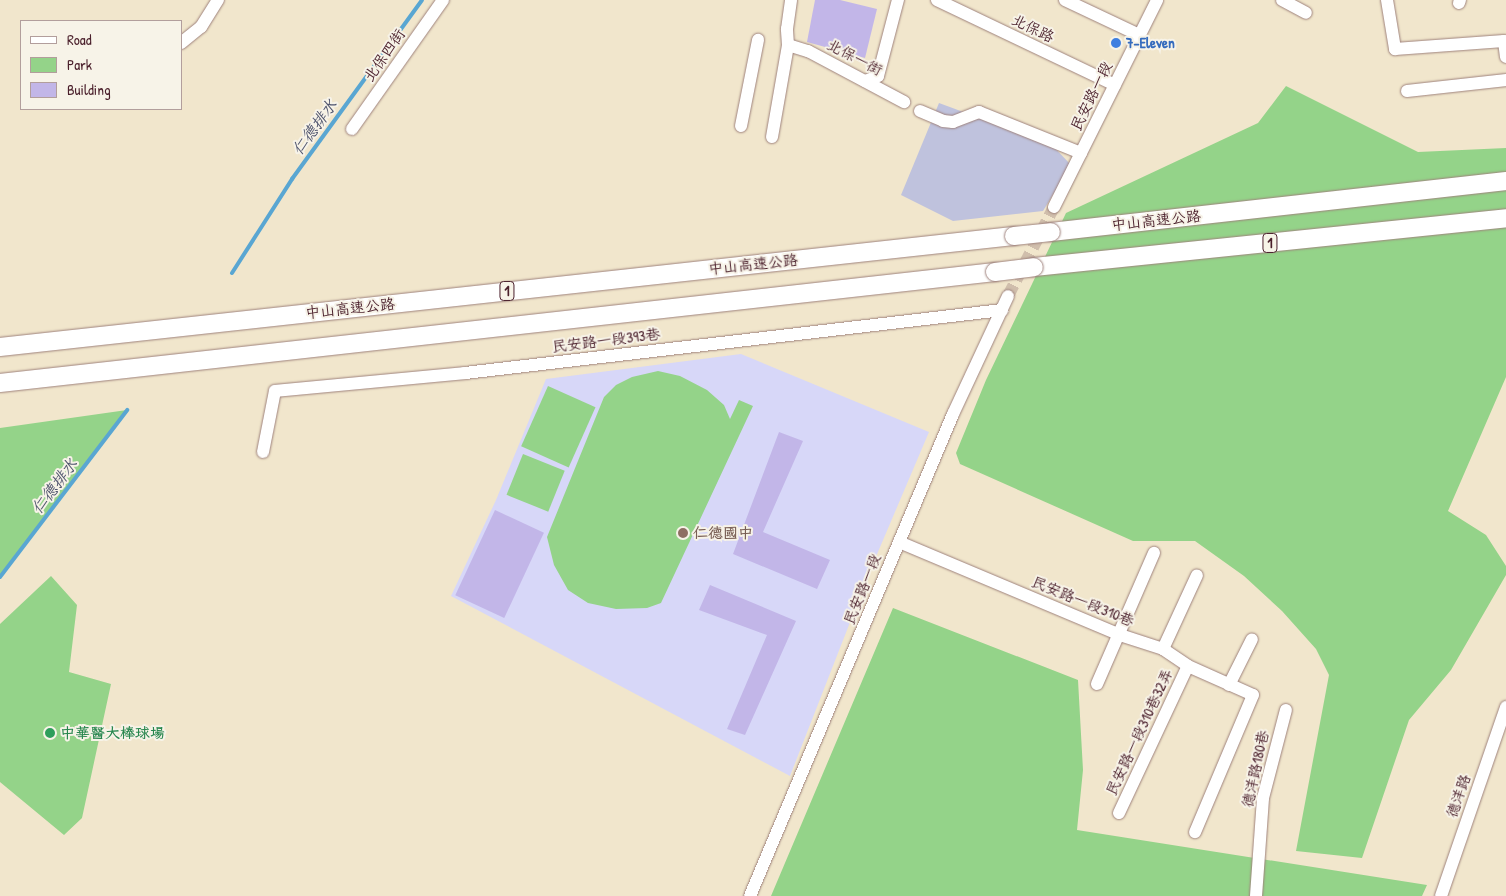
<!DOCTYPE html>
<html>
<head>
<meta charset="utf-8">
<style>
  body { margin:0 }
  #map { position:relative; width:1506px; height:896px; overflow:hidden; background:#f1e6cc; font-family:"Patrick Hand","LXGW WenKai TC",sans-serif }
  div>[style] { position:absolute }
  .built>* { inset:0; background:#d7d7f8 }
  .industrial>* { inset:0; background:#bfc2dd }
  .green>* { inset:0; background:#94d389; transform-origin:0 0 }
  .stream>* { height:4px; margin:-2px; padding:0 2px; transform-origin:2px; border-radius:2px; background:#59a6d2 }
  .building>* { inset:0; background:#c2b6e8; transform-origin:0 0 }
  .minor-tunnel>* { height:12px; margin-top:-6px; transform-origin:0; background:repeating-linear-gradient(90deg,#d0beac 0 12px,transparent 0 18px) }
  .roads { filter:drop-shadow(0 0 1px #9e827c) drop-shadow(0 0 1px #9e827c) }
  .minor>* { height:12px; margin:-6px; padding:0 6px; transform-origin:6px; border-radius:6px; background:#fff }
  .highway>* { height:18px; margin:-9px; padding:0 9px; transform-origin:9px; border-radius:9px; background:#fff }
  .bridges { filter:drop-shadow(0 0 1px #9e827c) drop-shadow(0 0 1px #9e827c) }
  .highway-bridge>* { height:18px; margin:-9px; padding:0 9px; transform-origin:9px; border-radius:9px; background:#fff }
  .dots>* { width:14px; height:14px; translate:-50% -50%; box-sizing:border-box; border:2px solid #f7f3e8; border-radius:50% }
  span { translate:-50% -50%; white-space:nowrap; text-align:center; line-height:1.15; -webkit-text-stroke:4px #f7f3e8; paint-order:stroke }
  .shield-label span { padding:1px 4px; background:#f7f3e8; border:1px solid; border-radius:4px; -webkit-text-stroke-width:0 }
  .shield-label { font-size:14px; color:#4a1f2b; font-weight:700 }
  .street-label { font-size:15px; color:#4a1f2b }
  .shop-label { font-size:15px; color:#366cbe; font-weight:700 }
  .left { translate:0 -50%; text-align:left }
  .education-label { font-size:15px; color:#785e54; font-weight:700 }
  .leisure-label { font-size:15px; color:#27864d; font-weight:700 }
  .water-label { font-size:16px; color:#50556e; font-style:italic }
  .legend { position:absolute; left:20px; top:20px; width:162px; height:90px; box-sizing:border-box; background:#f7f3e8; border:1px solid #b29e9c; margin:0; padding:6px 9px; list-style:none; font-size:15px; color:#4a1f2b }
  .legend li { display:flex; align-items:center; gap:10px; height:25px }
  .legend b { width:25px; border:1px solid #b29e9c }
</style>
</head>
<body>
<div id="map">
  <div class="built">
    <i style="clip-path:polygon(741px 354px,929px 432px,872px 566px,790px 776px,451px 596px,496px 500px,546px 379px)"></i>
  </div>
  <div class="industrial">
    <i style="clip-path:polygon(939px 103px,1052px 145px,1071px 165px,1043px 211px,953px 221px,901px 195px)"></i>
  </div>
  <div class="green">
    <i style="clip-path:polygon(1286px 86px,1418px 152px,1506px 148px,1506px 377px,1448px 511px,1486px 535px,1506px 566px,1506px 575px,1451px 670px,1409px 720px,1362px 858px,1296px 851px,1329px 675px,1316px 649px,1282px 611px,1244px 576px,1195px 541px,1133px 541px,960px 464px,956px 453px,986px 380px,1066px 213px,1258px 123px)"></i>
    <i style="clip-path:polygon(658px 371px,680px 376px,707px 390px,724px 405px,730px 419px,739px 400px,753px 406px,661px 603px,647px 608px,616px 609px,588px 603px,568px 590px,554px 565px,547px 537px,604px 397px,616px 385px,632px 377px)"></i>
    <i style="left:548px;top:386px;width:52px;height:66px;rotate:24deg"></i>
    <i style="clip-path:polygon(127px 410px,0 577px,0 428px)"></i>
    <i style="left:523px;top:454px;width:45px;height:44px;rotate:22deg"></i>
    <i style="clip-path:polygon(51px 576px,77px 605px,69px 672px,111px 684px,82px 818px,64px 835px,0 782px,0 624px)"></i>
    <i style="clip-path:polygon(893px 608px,1078px 680px,1083px 770px,1077px 830px,1427px 885px,1422px 896px,771px 896px)"></i>
  </div>
  <div class="stream">
    <i style="left:232px;top:273px;width:112px;rotate:-57.4deg"></i>
    <i style="left:292px;top:179px;width:221px;rotate:-54deg"></i>
    <i style="left:0;top:577px;width:210px;rotate:-52.7deg"></i>
  </div>
  <div class="building">
    <i style="clip-path:polygon(815px 0,840px 0,877px 9px,865px 58px,807px 42px)"></i>
    <i style="clip-path:polygon(779px 432px,803px 441px,763px 532px,830px 560px,817px 589px,733px 554px)"></i>
    <i style="left:495px;top:510px;width:54px;height:94px;rotate:25deg"></i>
    <i style="clip-path:polygon(710px 585px,796px 621px,745px 735px,727px 729px,767px 635px,699px 610px)"></i>
  </div>
  <div class="minor-tunnel">
    <i style="left:1008px;top:296px;width:100px;rotate:-62.7deg"></i>
  </div>
  <div class="roads">
    <div class="minor">
      <i style="left:937px;top:0;width:197px;rotate:25.5deg"></i>
      <i style="left:1065px;top:0;width:82px;rotate:25.3deg"></i>
      <i style="left:1282px;top:0;width:27px;rotate:28deg"></i>
      <i style="left:1387px;top:0;width:50px;rotate:80.7deg"></i>
      <i style="left:1395px;top:49px;width:109px;rotate:-4.2deg"></i>
      <i style="left:1459px;top:3px;width:3px;rotate:-72deg"></i>
      <i style="left:1504px;top:41px;width:16px;rotate:83deg"></i>
      <i style="left:181px;top:43px;width:26px;rotate:-39deg"></i>
      <i style="left:201px;top:27px;width:32px;rotate:-58deg"></i>
      <i style="left:788px;top:45px;width:21px;rotate:17deg"></i>
      <i style="left:808px;top:51px;width:109px;rotate:28deg"></i>
      <i style="left:865px;top:81px;width:14px;rotate:-21deg"></i>
      <i style="left:878px;top:76px;width:79px;rotate:-75.3deg"></i>
      <i style="left:1407px;top:91px;width:100px;rotate:-6.3deg"></i>
      <i style="left:920px;top:111px;width:25px;rotate:23deg"></i>
      <i style="left:943px;top:121px;width:10px;rotate:6deg"></i>
      <i style="left:953px;top:122px;width:28px;rotate:-21deg"></i>
      <i style="left:979px;top:112px;width:110px;rotate:21.9deg"></i>
      <i style="left:741px;top:126px;width:88px;rotate:-78.8deg"></i>
      <i style="left:352px;top:129px;width:158px;rotate:-54.8deg"></i>
      <i style="left:772px;top:137px;width:93px;rotate:-80.1deg"></i>
      <i style="left:788px;top:45px;width:16px;rotate:-94deg"></i>
      <i style="left:787px;top:29px;width:29px;rotate:-82deg"></i>
      <i style="left:1054px;top:207px;width:231px;rotate:-63.5deg"></i>
      <i style="left:263px;top:452px;width:62px;rotate:-78.9deg"></i>
      <i style="left:275px;top:391px;width:191px;rotate:-5.4deg"></i>
      <i style="left:465px;top:373px;width:541px;rotate:-6.69deg"></i>
      <i style="left:899px;top:542px;width:240px;rotate:22.8deg"></i>
      <i style="left:1120px;top:635px;width:45px;rotate:18deg"></i>
      <i style="left:1163px;top:649px;width:30px;rotate:34deg"></i>
      <i style="left:1188px;top:666px;width:71px;rotate:24deg"></i>
      <i style="left:1253px;top:695px;width:149px;rotate:112.9deg"></i>
      <i style="left:1163px;top:649px;width:81px;rotate:-65.3deg"></i>
      <i style="left:1097px;top:684px;width:143px;rotate:-66.5deg"></i>
      <i style="left:1229px;top:685px;width:51px;rotate:-63.4deg"></i>
      <i style="left:1119px;top:813px;width:162px;rotate:-64.9deg"></i>
      <i style="left:750px;top:896px;width:523px;rotate:-67.16deg"></i>
      <i style="left:953px;top:414px;width:130px;rotate:-65deg"></i>
      <i style="left:1256px;top:896px;width:98px;rotate:-85.9deg"></i>
      <i style="left:1263px;top:798px;width:91px;rotate:-75.4deg"></i>
      <i style="left:1441px;top:896px;width:200px;rotate:-71deg"></i>
    </div>
    <div class="highway">
      <i style="left:1051px;top:232px;width:458px;rotate:-6.4deg"></i>
      <i style="left:1034px;top:267px;width:475px;rotate:-5.9deg"></i>
      <i style="left:0;top:347px;width:1020px;rotate:-6.25deg"></i>
      <i style="left:0;top:383px;width:1001px;rotate:-6.37deg"></i>
    </div>
  </div>
  <div class="bridges">
    <div class="highway-bridge">
      <i style="left:1014px;top:236px;width:37px;rotate:-6deg"></i>
      <i style="left:995px;top:272px;width:39px;rotate:-7deg"></i>
    </div>
  </div>
  <div class="dots">
    <i style="left:1116px;top:43px;background:#3f7fe0"></i>
    <i style="left:683px;top:533px;background:#8d6e63"></i>
    <i style="left:50px;top:733px;background:#2e9e5b"></i>
  </div>
  <div class="shield-label">
    <span style="left:1270px;top:243px">1</span>
    <span style="left:507px;top:291px">1</span>
  </div>
  <div class="street-label">
    <span style="left:1033px;top:28px;rotate:26deg">北保路</span>
    <span style="left:384px;top:55px;rotate:-55deg">北保四街</span>
    <span style="left:855px;top:57px;rotate:28deg">北保一街</span>
    <span style="left:1091px;top:96px;rotate:-64deg">民安路一段</span>
    <span style="left:1156px;top:220px;rotate:-6deg">中山高速公路</span>
    <span style="left:753px;top:264px;rotate:-6deg">中山高速公路</span>
    <span style="left:350px;top:308px;rotate:-6deg">中山高速公路</span>
    <span style="left:606px;top:340px;rotate:-7deg">民安路一段393巷</span>
    <span style="left:862px;top:589px;rotate:-68deg">民安路一段</span>
    <span style="left:1083px;top:601px;rotate:22deg">民安路一段310巷</span>
    <span style="left:1139px;top:732px;rotate:-65deg">民安路一段310巷32弄</span>
    <span style="left:1255px;top:769px;rotate:-78deg">德洋路180巷</span>
    <span style="left:1458px;top:796px;rotate:-71deg">德洋路</span>
  </div>
  <div class="shop-label">
    <span class="left" style="left:1126px;top:43px">7-Eleven</span>
  </div>
  <div class="education-label">
    <span class="left" style="left:693px;top:533px">仁德國中</span>
  </div>
  <div class="leisure-label">
    <span class="left" style="left:60px;top:733px">中華醫大棒球場</span>
  </div>
  <div class="water-label">
    <span style="left:314px;top:127px;rotate:-54deg">仁德排水</span>
    <span style="left:54px;top:486px;rotate:-53deg">仁德排水</span>
  </div>
  <ul class="legend">
  <li><b style="height:6px;background:#fff"></b>Road</li>
  <li><b style="height:14px;background:#94d389"></b>Park</li>
  <li><b style="height:14px;background:#c2b6e8"></b>Building</li>
  </ul>
</div>
</body>
</html>
